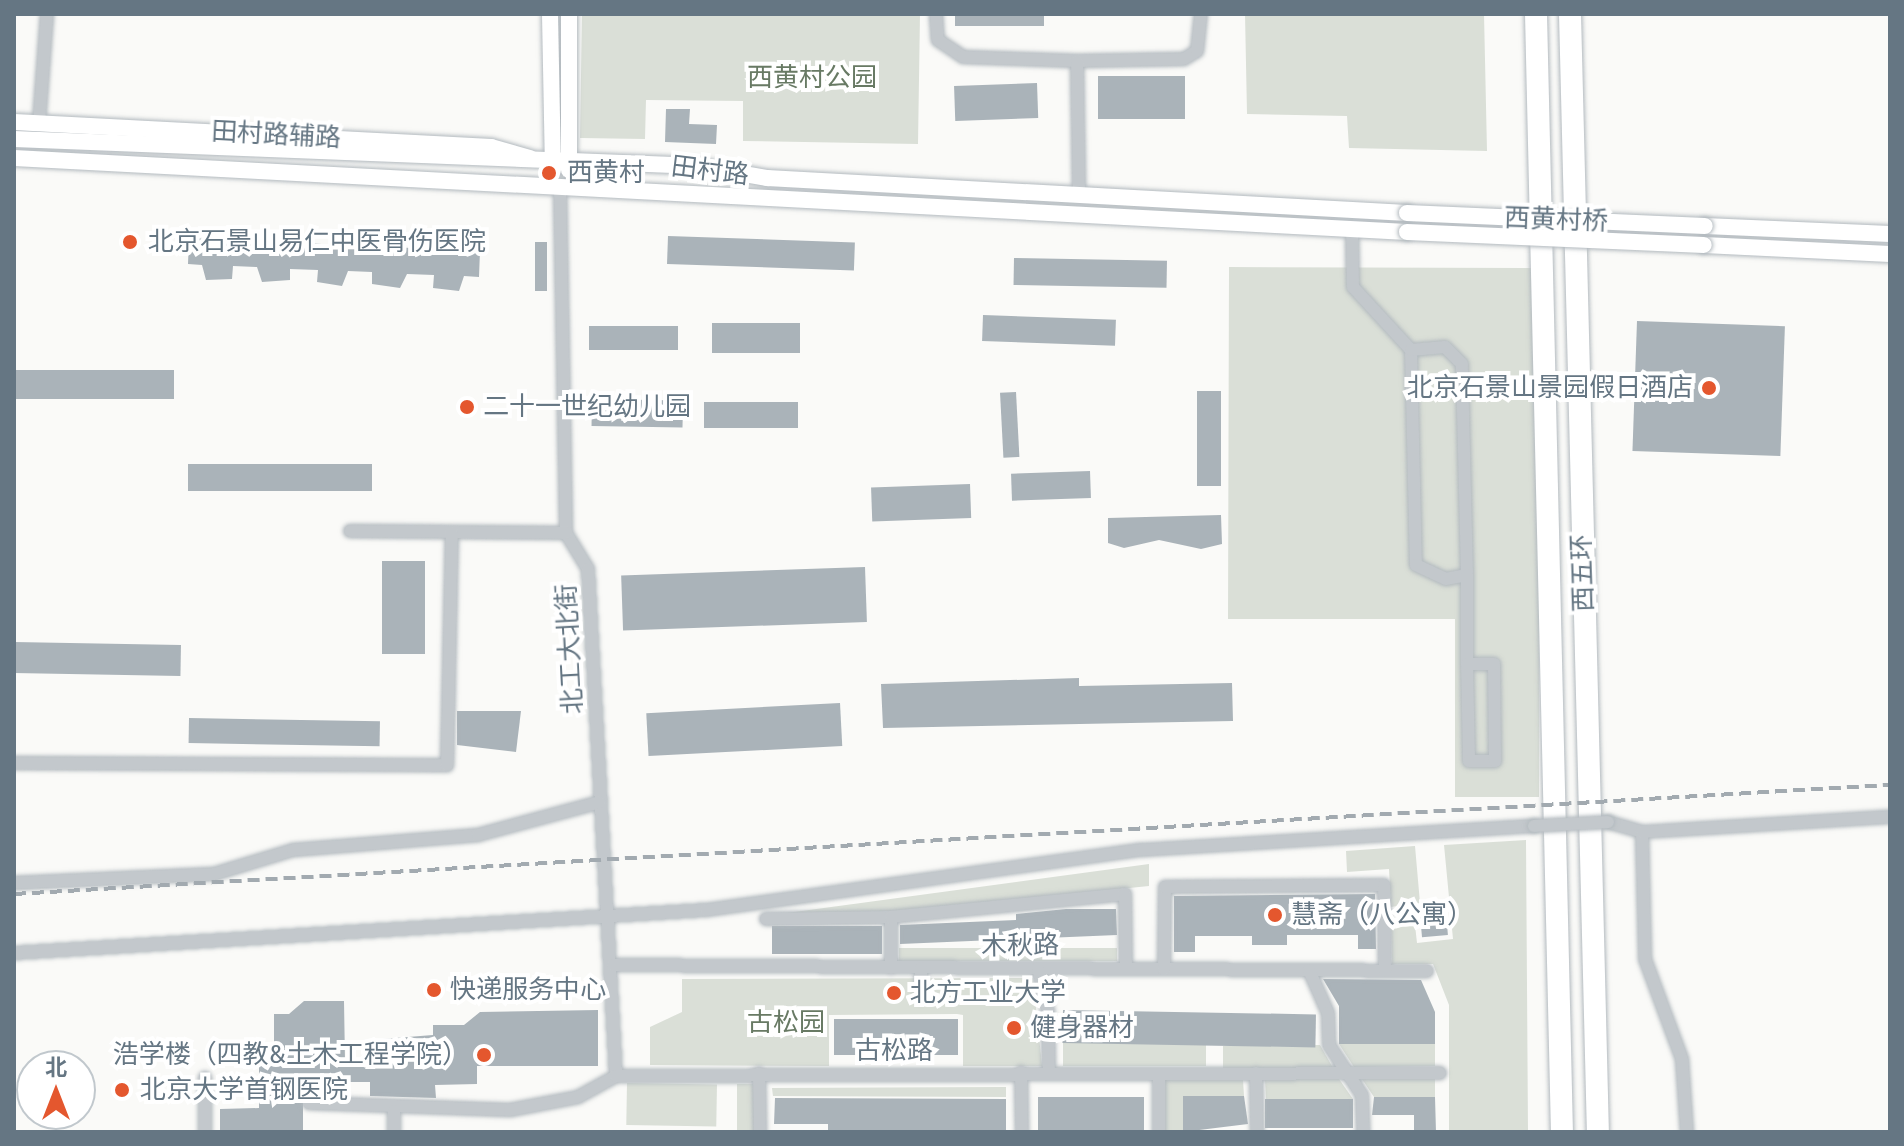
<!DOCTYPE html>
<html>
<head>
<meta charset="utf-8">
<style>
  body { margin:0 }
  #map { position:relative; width:1904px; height:1146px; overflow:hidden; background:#fafaf8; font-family:"Fira Sans Condensed","Noto Sans SC",sans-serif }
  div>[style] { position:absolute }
  .green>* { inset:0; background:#dadfd7; transform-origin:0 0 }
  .building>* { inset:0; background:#aab3b9; transform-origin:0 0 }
  .roads { filter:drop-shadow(0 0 2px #b3babf) drop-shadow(0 0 2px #b3babf) }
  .street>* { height:12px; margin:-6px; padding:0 6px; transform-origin:6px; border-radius:6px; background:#c3c8cc }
  .secondary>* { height:16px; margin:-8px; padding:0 8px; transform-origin:8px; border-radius:8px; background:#fff }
  .highway>* { height:22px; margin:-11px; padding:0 11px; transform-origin:11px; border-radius:11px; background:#fff }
  .rail>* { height:4px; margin-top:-2px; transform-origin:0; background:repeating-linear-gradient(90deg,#a2aab0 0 12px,transparent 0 18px) }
  .bridges { filter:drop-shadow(0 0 2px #b3babf) drop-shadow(0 0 2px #b3babf) }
  .street-bridge>* { height:12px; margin:-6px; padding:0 6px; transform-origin:6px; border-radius:6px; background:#c3c8cc }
  .secondary-bridge>* { height:16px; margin:-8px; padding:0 8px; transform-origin:8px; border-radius:8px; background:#fff }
  .dots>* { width:22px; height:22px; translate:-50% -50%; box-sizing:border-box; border:4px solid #fff; border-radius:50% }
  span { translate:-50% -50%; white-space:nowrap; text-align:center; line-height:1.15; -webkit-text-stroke:8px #fff; paint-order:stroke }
  .park-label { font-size:26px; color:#687a64 }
  .street-label { font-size:26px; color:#657683 }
  .poi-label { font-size:26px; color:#657683 }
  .left { translate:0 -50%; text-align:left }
  .right { translate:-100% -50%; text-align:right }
  .frame { position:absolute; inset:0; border:16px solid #657683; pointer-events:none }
  .north { position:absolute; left:16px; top:1050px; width:80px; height:80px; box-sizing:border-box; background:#fff; border:2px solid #c1c8cd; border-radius:50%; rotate:0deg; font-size:22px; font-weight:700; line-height:32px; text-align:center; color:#657683 }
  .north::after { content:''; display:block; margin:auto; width:28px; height:36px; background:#e4572e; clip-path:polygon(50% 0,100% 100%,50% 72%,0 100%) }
</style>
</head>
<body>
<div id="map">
  <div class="green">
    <i style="clip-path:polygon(582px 14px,920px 14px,918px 144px,743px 141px,743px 101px,646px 100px,645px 139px,580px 138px)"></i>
    <i style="clip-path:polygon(1245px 14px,1484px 14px,1487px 151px,1349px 148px,1347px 116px,1247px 114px)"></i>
    <i style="clip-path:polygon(1229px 267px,1540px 268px,1539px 797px,1455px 797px,1455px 619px,1228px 619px)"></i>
    <i style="clip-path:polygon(1526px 840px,1528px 1132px,1449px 1132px,1449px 1005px,1433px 964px,1392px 964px,1391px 920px,1414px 916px,1417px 943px,1453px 939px,1444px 845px)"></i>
    <i style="clip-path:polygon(1415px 846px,1420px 903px,1391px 907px,1389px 869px,1347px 872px,1346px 851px)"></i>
    <i style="clip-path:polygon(1149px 864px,1149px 886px,891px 912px,772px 915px)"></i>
    <i style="left:899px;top:948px;width:218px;height:13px"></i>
    <i style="clip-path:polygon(1033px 978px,1042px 1066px,963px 1066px,963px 1015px,957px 1014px,829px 1015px,829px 1066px,650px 1065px,650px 1027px,682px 1012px,682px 979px)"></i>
    <i style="left:1063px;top:1043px;width:143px;height:23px"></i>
    <i style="clip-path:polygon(1435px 1043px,1435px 1066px,1354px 1067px,1339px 1044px)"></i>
    <i style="clip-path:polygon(1320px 1045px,1333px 1068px,1223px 1068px,1223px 1046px)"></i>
    <i style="clip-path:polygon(1265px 1079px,1339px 1079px,1353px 1099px,1266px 1100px)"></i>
    <i style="clip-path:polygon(1362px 1079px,1435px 1079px,1435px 1097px,1374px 1097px)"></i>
    <i style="clip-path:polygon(1165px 1080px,1243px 1080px,1244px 1096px,1183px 1096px,1183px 1132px,1165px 1132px)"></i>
    <i style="left:627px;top:1083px;width:90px;height:42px;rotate:1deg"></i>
    <i style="left:737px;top:1084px;width:17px;height:48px"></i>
    <i style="clip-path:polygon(1006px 1087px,1006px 1097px,773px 1096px,772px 1088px)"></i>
  </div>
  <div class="building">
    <i style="left:955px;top:14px;width:89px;height:12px"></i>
    <i style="left:1185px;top:76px;width:43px;height:87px;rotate:90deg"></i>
    <i style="left:1037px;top:83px;width:35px;height:83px;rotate:88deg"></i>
    <i style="clip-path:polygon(666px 109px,690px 109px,689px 124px,717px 125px,716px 144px,665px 142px)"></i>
    <i style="left:668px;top:236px;width:187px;height:28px;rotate:2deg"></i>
    <i style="clip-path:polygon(189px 238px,480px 251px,479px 277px,464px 276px,459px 291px,433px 288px,434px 275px,407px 274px,400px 288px,372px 284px,372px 272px,348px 271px,342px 286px,317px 282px,318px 270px,290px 269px,290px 280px,262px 282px,257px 267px,233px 266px,232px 279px,206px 280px,202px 265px,188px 264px)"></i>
    <i style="left:535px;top:242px;width:12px;height:49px"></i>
    <i style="left:1014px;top:258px;width:153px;height:27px;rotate:1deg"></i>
    <i style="left:983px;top:315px;width:133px;height:26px;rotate:2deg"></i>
    <i style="left:1637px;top:321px;width:148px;height:130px;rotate:2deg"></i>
    <i style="left:712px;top:323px;width:88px;height:30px"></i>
    <i style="left:678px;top:326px;width:24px;height:89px;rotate:90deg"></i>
    <i style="left:14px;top:370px;width:160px;height:29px"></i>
    <i style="left:1197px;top:391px;width:24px;height:95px"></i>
    <i style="left:1016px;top:392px;width:65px;height:16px;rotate:87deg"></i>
    <i style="left:592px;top:399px;width:91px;height:27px;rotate:1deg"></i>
    <i style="left:704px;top:402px;width:94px;height:26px"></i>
    <i style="left:372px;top:464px;width:27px;height:184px;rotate:90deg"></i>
    <i style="left:1090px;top:471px;width:27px;height:79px;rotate:88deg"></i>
    <i style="left:970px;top:484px;width:34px;height:99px;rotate:88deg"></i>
    <i style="clip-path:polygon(1221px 515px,1222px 544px,1201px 549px,1159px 540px,1124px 548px,1108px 543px,1108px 518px)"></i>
    <i style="left:382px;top:561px;width:43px;height:93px"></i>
    <i style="left:865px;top:567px;width:55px;height:244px;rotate:88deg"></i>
    <i style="left:14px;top:642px;width:167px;height:31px;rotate:1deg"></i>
    <i style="clip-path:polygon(1079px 678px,1079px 686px,1232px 683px,1233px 721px,883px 728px,881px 684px)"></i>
    <i style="left:840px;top:703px;width:43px;height:194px;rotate:87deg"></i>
    <i style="clip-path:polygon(457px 711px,521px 711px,516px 752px,457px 745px)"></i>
    <i style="left:189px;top:718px;width:191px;height:25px;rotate:1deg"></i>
    <i style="clip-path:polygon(1375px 894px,1376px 949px,1358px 949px,1358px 935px,1287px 935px,1287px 945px,1252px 945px,1252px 936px,1195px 936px,1195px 952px,1174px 952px,1174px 896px)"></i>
    <i style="clip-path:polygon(1066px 909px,1116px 909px,1117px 935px,900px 944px,900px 925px,1016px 920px,1016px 914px)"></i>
    <i style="left:1446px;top:913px;width:22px;height:26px;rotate:85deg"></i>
    <i style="left:882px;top:926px;width:28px;height:110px;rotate:90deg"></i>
    <i style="clip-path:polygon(1323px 979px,1421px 980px,1435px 1012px,1435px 1044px,1339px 1044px,1339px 1006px)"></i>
    <i style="clip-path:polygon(304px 1001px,344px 1001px,345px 1061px,370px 1061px,370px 1040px,433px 1035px,433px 1025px,464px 1025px,480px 1012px,598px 1010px,598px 1066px,477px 1066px,477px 1084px,435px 1085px,436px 1098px,370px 1096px,370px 1082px,345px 1082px,345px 1091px,303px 1092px,303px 1132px,220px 1132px,220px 1109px,259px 1108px,259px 1046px,274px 1046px,274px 1014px,289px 1014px)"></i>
    <i style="left:1063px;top:1010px;width:253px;height:33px;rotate:1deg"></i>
    <i style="left:834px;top:1019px;width:124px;height:36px"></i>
    <i style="clip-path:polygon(1183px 1096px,1244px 1096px,1248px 1124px,1183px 1132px)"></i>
    <i style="left:1038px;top:1097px;width:106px;height:33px"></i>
    <i style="clip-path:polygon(1435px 1097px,1436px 1132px,1414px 1132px,1414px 1115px,1372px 1115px,1374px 1097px)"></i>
    <i style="clip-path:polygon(775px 1098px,1006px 1099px,1006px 1132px,828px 1132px,828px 1124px,774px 1124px)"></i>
    <i style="left:1353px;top:1099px;width:29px;height:88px;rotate:90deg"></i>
  </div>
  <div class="roads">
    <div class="street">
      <i style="left:936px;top:14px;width:26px;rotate:86deg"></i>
      <i style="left:938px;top:40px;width:30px;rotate:34deg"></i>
      <i style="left:963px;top:57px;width:114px;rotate:2deg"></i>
      <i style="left:1077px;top:61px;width:107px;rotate:-1.1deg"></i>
      <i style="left:1184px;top:59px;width:15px;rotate:-32deg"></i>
      <i style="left:1197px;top:51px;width:37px;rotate:-84deg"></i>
      <i style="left:1077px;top:61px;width:133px;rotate:89.1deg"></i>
      <i style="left:39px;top:123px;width:109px;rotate:-85.8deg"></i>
      <i style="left:560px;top:186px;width:347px;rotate:89deg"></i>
      <i style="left:566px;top:533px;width:42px;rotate:58.6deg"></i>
      <i style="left:588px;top:569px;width:508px;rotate:86.84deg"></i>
      <i style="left:1352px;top:229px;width:58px;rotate:89deg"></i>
      <i style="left:1353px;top:287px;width:86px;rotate:47.4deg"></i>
      <i style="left:1411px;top:350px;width:215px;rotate:88.7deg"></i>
      <i style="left:1416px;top:565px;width:33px;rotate:25deg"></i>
      <i style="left:1446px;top:579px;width:21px;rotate:-11deg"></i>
      <i style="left:1467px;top:575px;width:211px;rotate:-91.4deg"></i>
      <i style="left:1462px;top:364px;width:24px;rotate:-135deg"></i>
      <i style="left:1445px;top:347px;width:34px;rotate:175deg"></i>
      <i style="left:350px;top:531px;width:216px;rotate:0.5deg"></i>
      <i style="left:1467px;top:575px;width:89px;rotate:90deg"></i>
      <i style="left:1467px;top:664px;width:97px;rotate:88.8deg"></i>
      <i style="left:1469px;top:761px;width:26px"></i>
      <i style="left:1495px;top:761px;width:97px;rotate:-90.6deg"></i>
      <i style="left:1494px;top:664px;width:27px;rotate:180deg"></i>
      <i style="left:14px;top:763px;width:433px;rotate:0.3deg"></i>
      <i style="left:447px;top:765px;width:233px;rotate:-88.8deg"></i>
      <i style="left:1608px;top:822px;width:35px;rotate:16deg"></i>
      <i style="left:1642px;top:832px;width:127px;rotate:88.6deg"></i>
      <i style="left:1645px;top:959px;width:107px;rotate:69.7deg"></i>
      <i style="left:1682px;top:1059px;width:73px;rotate:86.1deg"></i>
      <i style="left:1642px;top:832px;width:248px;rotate:-3.5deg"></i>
      <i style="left:14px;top:883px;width:200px;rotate:-2.6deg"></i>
      <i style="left:214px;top:874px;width:83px;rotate:-16.9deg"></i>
      <i style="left:293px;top:850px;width:186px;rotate:-4.6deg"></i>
      <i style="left:478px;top:835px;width:126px;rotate:-15.1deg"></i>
      <i style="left:891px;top:917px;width:51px;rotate:90deg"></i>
      <i style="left:766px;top:919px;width:125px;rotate:-0.9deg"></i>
      <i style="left:891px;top:917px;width:235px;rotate:-5.6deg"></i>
      <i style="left:1125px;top:894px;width:74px;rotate:89.2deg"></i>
      <i style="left:14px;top:953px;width:693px;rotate:-3.56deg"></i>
      <i style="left:706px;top:910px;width:439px;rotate:-7.9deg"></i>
      <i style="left:1141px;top:850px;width:394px;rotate:-3.5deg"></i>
      <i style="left:613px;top:965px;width:814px;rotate:0.42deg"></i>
      <i style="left:921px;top:968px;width:28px;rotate:90deg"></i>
      <i style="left:1038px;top:968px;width:45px;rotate:77.2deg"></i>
      <i style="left:1048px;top:1012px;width:61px;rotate:89.1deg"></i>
      <i style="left:1164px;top:969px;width:82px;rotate:-89.3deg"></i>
      <i style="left:1165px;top:887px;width:219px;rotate:-0.5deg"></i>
      <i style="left:1384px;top:885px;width:86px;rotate:89.3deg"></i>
      <i style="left:1309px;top:970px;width:47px;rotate:66.2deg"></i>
      <i style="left:1328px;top:1013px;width:32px;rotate:88deg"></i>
      <i style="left:1329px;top:1045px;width:60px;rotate:56.6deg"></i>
      <i style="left:1362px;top:1095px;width:37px;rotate:88deg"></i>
      <i style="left:1021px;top:1072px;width:60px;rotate:89deg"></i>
      <i style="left:759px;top:1073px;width:59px;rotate:89deg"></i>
      <i style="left:1256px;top:1073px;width:59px;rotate:89deg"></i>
      <i style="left:309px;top:1103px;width:201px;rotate:2deg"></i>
      <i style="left:510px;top:1110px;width:69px;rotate:-10.8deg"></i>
      <i style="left:578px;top:1097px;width:43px;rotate:-28.9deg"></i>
      <i style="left:616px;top:1076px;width:824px;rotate:-0.21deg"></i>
      <i style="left:394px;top:1111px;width:21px;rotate:90deg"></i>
      <i style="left:205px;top:1132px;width:54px;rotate:-90deg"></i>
      <i style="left:1159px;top:1132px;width:58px;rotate:-90deg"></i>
    </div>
    <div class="secondary">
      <i style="left:550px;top:14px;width:156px;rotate:88.9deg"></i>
      <i style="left:14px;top:122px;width:478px;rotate:3deg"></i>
      <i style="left:491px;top:147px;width:41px;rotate:15.8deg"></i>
      <i style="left:14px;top:139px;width:685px;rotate:2.26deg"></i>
      <i style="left:698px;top:166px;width:70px;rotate:9.9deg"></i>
      <i style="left:767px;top:178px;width:641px;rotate:3.13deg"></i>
      <i style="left:14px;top:158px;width:1395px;rotate:3.04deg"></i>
      <i style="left:569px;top:170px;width:156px;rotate:-90deg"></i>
      <i style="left:1705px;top:226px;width:185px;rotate:2.5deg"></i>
      <i style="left:1704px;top:245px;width:186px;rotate:2.8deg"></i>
    </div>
    <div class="highway">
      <i style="left:1536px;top:14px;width:1118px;rotate:88.67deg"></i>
      <i style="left:1570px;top:14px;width:1118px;rotate:88.57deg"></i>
    </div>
  </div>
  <div class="rail">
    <i style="left:14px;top:894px;width:1879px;rotate:-3.33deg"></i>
  </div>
  <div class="bridges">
    <div class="street-bridge">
      <i style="left:1534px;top:826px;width:74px;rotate:-3.1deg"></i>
    </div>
    <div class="secondary-bridge">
      <i style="left:1407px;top:213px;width:298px;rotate:2.5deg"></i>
      <i style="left:1407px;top:232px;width:297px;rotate:2.5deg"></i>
    </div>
  </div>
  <div class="dots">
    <i style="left:549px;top:173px;background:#e4572e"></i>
    <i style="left:130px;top:242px;background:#e4572e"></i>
    <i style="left:1709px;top:388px;background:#e4572e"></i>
    <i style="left:467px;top:407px;background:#e4572e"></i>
    <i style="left:1275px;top:915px;background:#e4572e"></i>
    <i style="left:434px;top:990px;background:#e4572e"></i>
    <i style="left:894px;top:993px;background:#e4572e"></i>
    <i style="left:1014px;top:1028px;background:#e4572e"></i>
    <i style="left:484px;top:1055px;background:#e4572e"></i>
    <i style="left:122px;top:1090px;background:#e4572e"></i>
  </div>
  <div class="park-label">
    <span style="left:812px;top:78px">西黄村公园</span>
    <span style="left:786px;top:1023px">古松园</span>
  </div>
  <div class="street-label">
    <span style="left:276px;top:135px;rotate:3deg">田村路辅路</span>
    <span style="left:710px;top:171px;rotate:7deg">田村路</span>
    <span style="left:1556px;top:220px;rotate:2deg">西黄村桥</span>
    <span style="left:1583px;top:573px;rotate:-92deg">西五环</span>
    <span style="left:570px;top:649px;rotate:-93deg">北工大北街</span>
    <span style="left:1020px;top:946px;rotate:-1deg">木秋路</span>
    <span style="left:894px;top:1051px">古松路</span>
  </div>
  <div class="poi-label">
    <span class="left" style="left:567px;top:173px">西黄村</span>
    <span class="left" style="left:148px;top:242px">北京石景山易仁中医骨伤医院</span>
    <span class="right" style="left:1693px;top:388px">北京石景山景园假日酒店</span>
    <span class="left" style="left:483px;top:407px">二十一世纪幼儿园</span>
    <span class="left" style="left:1291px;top:915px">慧斋（八公寓）</span>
    <span class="left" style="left:450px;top:990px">快递服务中心</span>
    <span class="left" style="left:910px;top:993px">北方工业大学</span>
    <span class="left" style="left:1030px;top:1028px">健身器材</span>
    <span class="right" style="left:468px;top:1055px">浩学楼（四教&amp;土木工程学院）</span>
    <span class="left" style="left:140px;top:1090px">北京大学首钢医院</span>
  </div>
  <div class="frame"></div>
  <div class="north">北</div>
</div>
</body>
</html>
